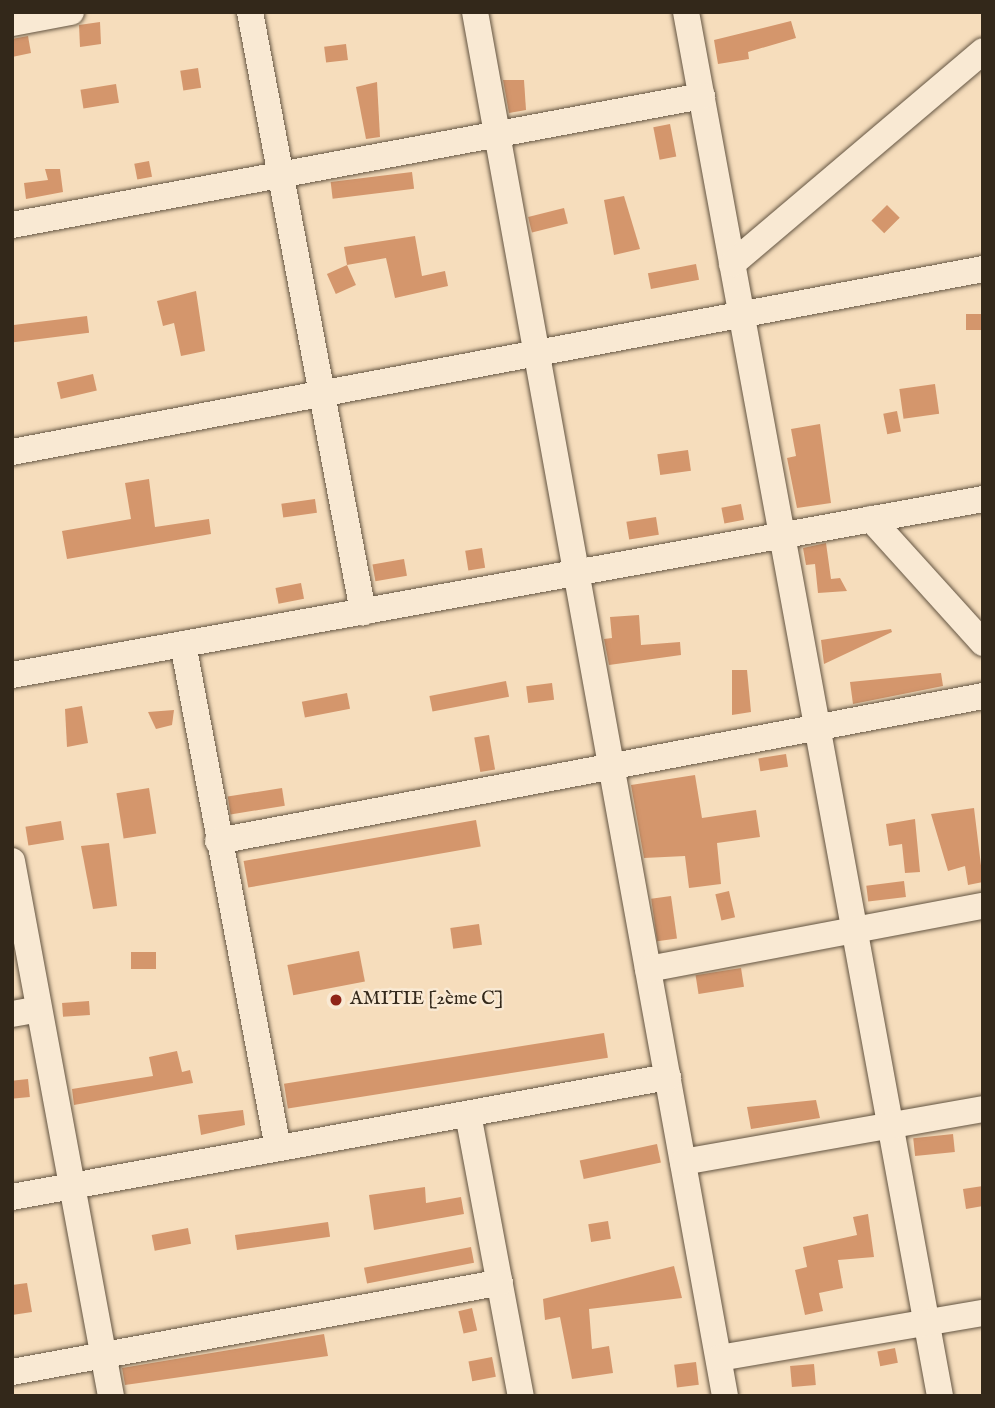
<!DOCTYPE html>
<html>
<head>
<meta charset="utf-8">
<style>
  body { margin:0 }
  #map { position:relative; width:995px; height:1408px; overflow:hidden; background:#f6ddbc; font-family:"IM FELL English",serif }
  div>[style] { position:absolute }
  .building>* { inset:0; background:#d4966c; transform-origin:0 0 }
  .roads { filter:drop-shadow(0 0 2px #645542) drop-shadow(0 0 2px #645542) }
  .minor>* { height:26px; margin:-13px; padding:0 13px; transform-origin:13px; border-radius:13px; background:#f9e9d3 }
  .dots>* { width:19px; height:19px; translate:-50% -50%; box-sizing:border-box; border:4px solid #f9e9d3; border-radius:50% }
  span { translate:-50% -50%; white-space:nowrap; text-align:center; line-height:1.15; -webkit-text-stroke:5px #f9e9d3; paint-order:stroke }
  .poi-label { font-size:19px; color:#33281a }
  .left { translate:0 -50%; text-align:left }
  .frame { position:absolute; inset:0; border:14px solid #33281a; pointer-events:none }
</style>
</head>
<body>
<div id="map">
  <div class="building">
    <i style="clip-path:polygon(791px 21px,796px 38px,748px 52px,749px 59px,718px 64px,714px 40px)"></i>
    <i style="clip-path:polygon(100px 22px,101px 44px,80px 47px,79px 25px)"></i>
    <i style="clip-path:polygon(28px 36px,31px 53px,12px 57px,12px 39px)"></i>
    <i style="left:346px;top:44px;width:16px;height:22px;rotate:83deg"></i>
    <i style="left:198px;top:68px;width:20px;height:18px;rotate:81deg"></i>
    <i style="clip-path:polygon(503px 80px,524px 80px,526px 110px,509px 113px)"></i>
    <i style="clip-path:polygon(377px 82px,380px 137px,366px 139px,356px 87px)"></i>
    <i style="left:116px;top:84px;width:19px;height:36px;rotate:81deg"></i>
    <i style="left:670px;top:124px;width:33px;height:17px;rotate:79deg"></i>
    <i style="left:149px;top:161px;width:16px;height:15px;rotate:79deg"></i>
    <i style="clip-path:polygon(45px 169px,60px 169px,63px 192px,26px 199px,24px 183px,48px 180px)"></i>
    <i style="left:412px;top:172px;width:17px;height:82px;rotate:83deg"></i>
    <i style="clip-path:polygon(624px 196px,640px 249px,614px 255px,604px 200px)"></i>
    <i style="left:887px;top:205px;width:18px;height:22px;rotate:45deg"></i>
    <i style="left:564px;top:208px;width:16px;height:37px;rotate:76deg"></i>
    <i style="clip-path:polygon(415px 236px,422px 276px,445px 271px,448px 286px,395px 298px,386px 258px,347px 265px,344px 247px)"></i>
    <i style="left:696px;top:264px;width:16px;height:49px;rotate:79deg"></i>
    <i style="left:347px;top:265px;width:22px;height:22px;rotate:66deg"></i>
    <i style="clip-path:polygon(196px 291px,205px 351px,181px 356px,174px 323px,163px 326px,157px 301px)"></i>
    <i style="left:983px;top:314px;width:16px;height:17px;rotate:90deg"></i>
    <i style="left:87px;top:316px;width:17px;height:76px;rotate:83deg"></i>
    <i style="left:93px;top:374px;width:17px;height:37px;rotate:77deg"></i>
    <i style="left:935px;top:384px;width:30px;height:36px;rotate:82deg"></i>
    <i style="left:897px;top:411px;width:21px;height:14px;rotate:79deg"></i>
    <i style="clip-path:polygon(820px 424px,831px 503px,797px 508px,787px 458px,796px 456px,791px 429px)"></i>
    <i style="left:688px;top:450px;width:21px;height:31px;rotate:82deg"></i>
    <i style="clip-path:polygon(149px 479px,155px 527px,209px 519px,211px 534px,67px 559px,62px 531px,131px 519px,125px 483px)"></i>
    <i style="left:315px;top:499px;width:14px;height:34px;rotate:82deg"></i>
    <i style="left:741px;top:504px;width:16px;height:20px;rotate:79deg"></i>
    <i style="left:656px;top:517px;width:18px;height:30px;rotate:81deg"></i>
    <i style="clip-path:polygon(826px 543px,831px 579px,840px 578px,847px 591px,818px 593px,815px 564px,806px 565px,803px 548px)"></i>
    <i style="left:482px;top:548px;width:20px;height:17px;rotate:81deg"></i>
    <i style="left:404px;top:559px;width:17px;height:32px;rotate:80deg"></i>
    <i style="left:301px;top:583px;width:16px;height:26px;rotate:79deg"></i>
    <i style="clip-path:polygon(639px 615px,641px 645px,680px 642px,681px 655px,609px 665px,604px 639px,612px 638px,610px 617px)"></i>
    <i style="clip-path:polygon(891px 629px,892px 632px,824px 664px,821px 640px)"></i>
    <i style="clip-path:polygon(732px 670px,747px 670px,751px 712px,732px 715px)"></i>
    <i style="clip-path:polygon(941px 673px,943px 686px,853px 704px,850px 682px)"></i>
    <i style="left:506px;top:681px;width:16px;height:78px;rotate:79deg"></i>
    <i style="left:552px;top:683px;width:17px;height:26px;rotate:83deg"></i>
    <i style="left:347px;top:693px;width:16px;height:46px;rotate:79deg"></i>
    <i style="clip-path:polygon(82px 706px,88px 743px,67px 747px,65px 709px)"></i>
    <i style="clip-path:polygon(174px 710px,172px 725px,156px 729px,148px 712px)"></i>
    <i style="left:489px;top:735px;width:35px;height:15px;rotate:80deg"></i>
    <i style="left:786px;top:754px;width:13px;height:28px;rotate:81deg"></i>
    <i style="clip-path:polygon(695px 775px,702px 818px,756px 810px,760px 837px,717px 843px,721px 884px,689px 888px,685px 856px,644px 858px,631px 785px)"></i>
    <i style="left:149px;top:788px;width:46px;height:33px;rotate:81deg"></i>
    <i style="left:282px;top:788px;width:18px;height:55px;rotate:81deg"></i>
    <i style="clip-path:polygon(974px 808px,983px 882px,968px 885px,965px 866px,948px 871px,931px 814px)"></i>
    <i style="clip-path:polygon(915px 819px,920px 872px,905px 873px,902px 844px,889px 846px,886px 824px)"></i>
    <i style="left:476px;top:820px;width:27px;height:236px;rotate:80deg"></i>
    <i style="left:61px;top:821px;width:19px;height:36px;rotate:81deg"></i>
    <i style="clip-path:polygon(109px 843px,117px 906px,93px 909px,81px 846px)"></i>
    <i style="left:904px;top:881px;width:16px;height:38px;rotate:83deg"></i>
    <i style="left:729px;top:891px;width:27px;height:14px;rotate:77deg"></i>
    <i style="left:671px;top:896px;width:43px;height:20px;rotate:82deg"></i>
    <i style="left:479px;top:924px;width:21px;height:29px;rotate:82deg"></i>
    <i style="left:359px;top:951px;width:31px;height:73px;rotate:79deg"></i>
    <i style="left:156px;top:952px;width:17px;height:25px;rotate:90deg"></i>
    <i style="left:741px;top:968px;width:19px;height:46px;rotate:81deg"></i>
    <i style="left:89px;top:1001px;width:14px;height:27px;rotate:86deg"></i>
    <i style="left:604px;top:1033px;width:25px;height:324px;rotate:81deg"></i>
    <i style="clip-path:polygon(177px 1051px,182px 1072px,190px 1070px,193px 1083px,74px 1105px,72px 1089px,153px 1076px,149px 1057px)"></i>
    <i style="left:28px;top:1079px;width:18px;height:16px;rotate:84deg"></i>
    <i style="clip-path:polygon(816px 1100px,820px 1118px,751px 1129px,747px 1107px)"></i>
    <i style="clip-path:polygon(243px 1110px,245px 1125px,201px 1135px,198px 1115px)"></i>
    <i style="left:953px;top:1134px;width:18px;height:40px;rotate:84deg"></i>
    <i style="left:657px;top:1144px;width:19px;height:79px;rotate:78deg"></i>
    <i style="clip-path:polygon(983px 1186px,983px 1206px,966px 1209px,963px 1189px)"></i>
    <i style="clip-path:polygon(425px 1187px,426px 1203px,461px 1197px,464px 1214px,374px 1230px,369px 1195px)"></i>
    <i style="clip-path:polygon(868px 1214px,874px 1257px,838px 1260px,843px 1288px,819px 1293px,823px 1311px,805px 1315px,795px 1270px,807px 1267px,803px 1247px,857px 1235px,853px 1217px)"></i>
    <i style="left:608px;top:1221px;width:18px;height:20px;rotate:81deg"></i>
    <i style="left:328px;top:1222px;width:15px;height:94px;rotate:82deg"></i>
    <i style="left:188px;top:1228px;width:16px;height:37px;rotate:79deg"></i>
    <i style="left:471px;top:1247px;width:16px;height:109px;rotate:79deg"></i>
    <i style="clip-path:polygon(674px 1266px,682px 1298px,589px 1309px,592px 1349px,609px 1346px,613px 1373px,572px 1379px,560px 1317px,545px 1320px,543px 1299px)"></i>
    <i style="clip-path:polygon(27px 1283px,32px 1312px,12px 1315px,12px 1285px)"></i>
    <i style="left:472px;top:1308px;width:23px;height:14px;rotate:77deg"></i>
    <i style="clip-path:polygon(324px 1334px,328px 1356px,125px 1385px,122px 1368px)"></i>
    <i style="left:895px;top:1348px;width:15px;height:18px;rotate:79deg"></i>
    <i style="left:492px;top:1357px;width:20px;height:24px;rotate:79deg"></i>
    <i style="left:696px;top:1362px;width:23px;height:22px;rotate:83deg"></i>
    <i style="left:814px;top:1364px;width:21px;height:24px;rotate:85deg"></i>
  </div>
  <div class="roads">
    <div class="minor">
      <i style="left:250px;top:12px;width:611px;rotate:79.33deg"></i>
      <i style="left:475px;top:12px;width:1406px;rotate:79.76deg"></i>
      <i style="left:686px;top:12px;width:1407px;rotate:79.6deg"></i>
      <i style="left:12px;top:23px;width:60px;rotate:-10.6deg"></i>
      <i style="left:12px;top:225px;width:702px;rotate:-10.59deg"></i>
      <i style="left:732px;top:264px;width:329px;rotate:-40.3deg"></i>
      <i style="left:12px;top:452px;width:988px;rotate:-10.67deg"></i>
      <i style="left:871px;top:519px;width:167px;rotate:47.9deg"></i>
      <i style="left:183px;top:644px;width:513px;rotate:79.33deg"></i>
      <i style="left:12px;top:675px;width:987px;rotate:-10.27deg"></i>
      <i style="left:218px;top:841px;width:779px;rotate:-10.73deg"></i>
      <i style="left:12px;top:861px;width:544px;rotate:79.52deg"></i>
      <i style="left:648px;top:969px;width:341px;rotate:-10.7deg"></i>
      <i style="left:12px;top:1014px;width:27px;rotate:-10deg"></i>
      <i style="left:468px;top:1114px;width:287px;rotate:79.4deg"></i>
      <i style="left:683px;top:1162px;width:305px;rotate:-10deg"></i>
      <i style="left:12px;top:1197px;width:667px;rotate:-10.37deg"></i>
      <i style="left:719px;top:1358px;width:268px;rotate:-9.7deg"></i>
      <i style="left:12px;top:1372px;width:496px;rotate:-10.4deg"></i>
    </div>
  </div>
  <div class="dots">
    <i style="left:336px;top:1000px;background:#8f2418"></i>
  </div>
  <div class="poi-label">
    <span class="left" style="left:350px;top:1000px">AMITIE [2ème C]</span>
  </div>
  <div class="frame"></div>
</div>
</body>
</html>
